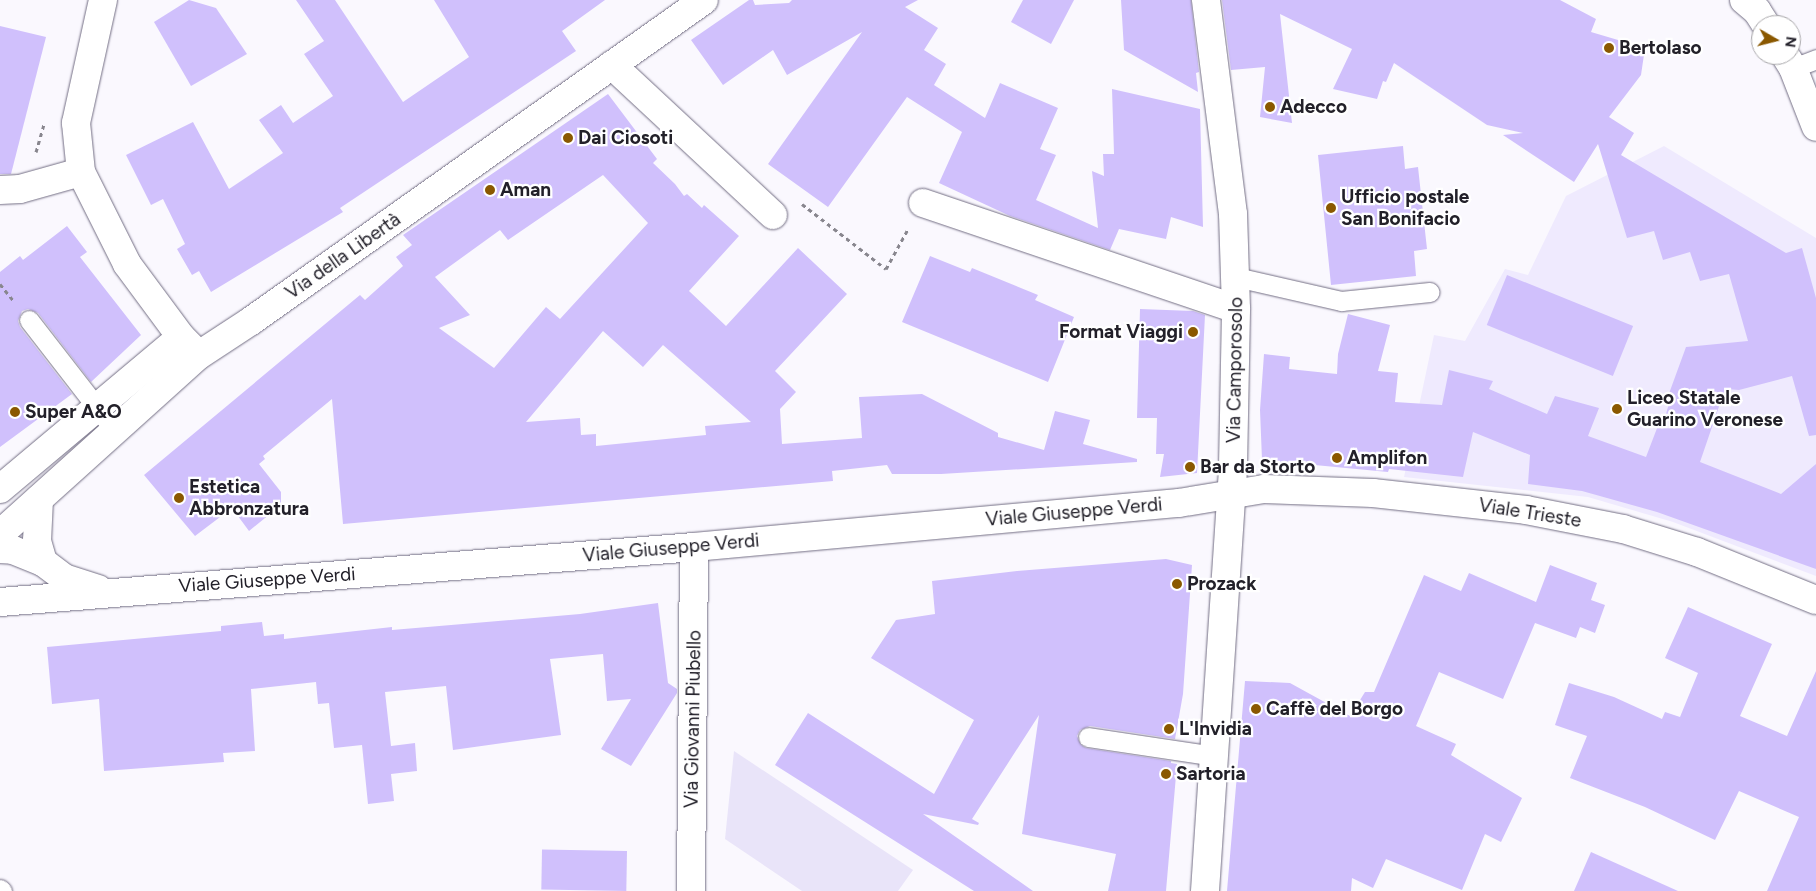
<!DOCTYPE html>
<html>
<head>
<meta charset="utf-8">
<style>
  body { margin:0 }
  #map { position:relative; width:1816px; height:891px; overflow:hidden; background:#faf8fe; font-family:Figtree,sans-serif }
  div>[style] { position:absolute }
  .built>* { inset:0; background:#efeafe }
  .green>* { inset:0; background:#e9e4f9 }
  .building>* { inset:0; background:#d0c0fc; transform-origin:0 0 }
  .path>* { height:3px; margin-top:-1.5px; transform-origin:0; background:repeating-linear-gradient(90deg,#88868e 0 4px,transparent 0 8px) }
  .roads { filter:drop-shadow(0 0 1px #736e84) drop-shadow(0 0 1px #736e84) }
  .lane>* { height:19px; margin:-9.5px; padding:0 9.5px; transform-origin:9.5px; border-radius:9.5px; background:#fff }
  .street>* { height:28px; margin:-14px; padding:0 14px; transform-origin:14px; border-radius:14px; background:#fff }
  .secondary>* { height:28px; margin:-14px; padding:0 14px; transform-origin:14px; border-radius:14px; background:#fff }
  .dots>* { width:14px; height:14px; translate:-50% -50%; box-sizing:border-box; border:2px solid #fff; border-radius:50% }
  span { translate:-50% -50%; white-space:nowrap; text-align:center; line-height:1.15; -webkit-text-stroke:4.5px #fff; paint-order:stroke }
  .poi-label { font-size:19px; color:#222029; font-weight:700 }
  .left { translate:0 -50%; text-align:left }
  .right { translate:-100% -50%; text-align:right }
  .street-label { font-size:19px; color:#222029 }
  .north { position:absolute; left:1751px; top:15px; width:50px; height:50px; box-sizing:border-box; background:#fff; border:1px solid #a7a6a9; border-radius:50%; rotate:98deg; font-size:14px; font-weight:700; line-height:20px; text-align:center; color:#222029 }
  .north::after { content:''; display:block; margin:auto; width:18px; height:22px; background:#8a5800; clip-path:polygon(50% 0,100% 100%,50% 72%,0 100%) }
</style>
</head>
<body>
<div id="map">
  <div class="built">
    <i style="clip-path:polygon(1664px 146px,1816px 238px,1816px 576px,1673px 522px,1588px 497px,1404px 477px,1434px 335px,1465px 341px,1505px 269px,1528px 275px,1566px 196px)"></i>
  </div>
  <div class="green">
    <i style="clip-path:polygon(734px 751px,913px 870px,898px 891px,802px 891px,725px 839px)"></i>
  </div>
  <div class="building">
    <i style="clip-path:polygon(189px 0,216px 8px,247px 54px,191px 86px,154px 22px)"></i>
    <i style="clip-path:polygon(296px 0,335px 0,403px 102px,469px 57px,434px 0,605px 0,562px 31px,576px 51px,340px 208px,343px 212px,211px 292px,199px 271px,192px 275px,177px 249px,185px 244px,163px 199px,151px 205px,126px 155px,193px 122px,229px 189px,283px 153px,259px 120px,281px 105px,293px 123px,333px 96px,304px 54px,324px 41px)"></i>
    <i style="clip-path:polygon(749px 0,753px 0,755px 5px,789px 3px,792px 0,918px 0,905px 7px,938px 28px,924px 50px,946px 64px,934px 85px,985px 118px,1000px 83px,1058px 108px,1040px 149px,1056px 155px,1036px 200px,1098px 228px,1092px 171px,1104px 176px,1103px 154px,1114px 154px,1112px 89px,1200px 109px,1203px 227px,1171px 217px,1166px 239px,1119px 229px,1110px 250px,1010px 216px,939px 183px,962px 132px,907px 97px,828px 207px,768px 164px,862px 32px,787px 75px,773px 50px,723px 85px,691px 40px)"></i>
    <i style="clip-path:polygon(1023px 0,1074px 0,1051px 44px,1011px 22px)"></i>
    <i style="clip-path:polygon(1121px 0,1191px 0,1199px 72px,1196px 73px,1198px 92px,1124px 50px)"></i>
    <i style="clip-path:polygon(1222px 0,1560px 0,1596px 19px,1591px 32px,1645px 48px,1641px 75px,1609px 117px,1634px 133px,1621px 155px,1786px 253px,1802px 248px,1816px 298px,1816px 435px,1809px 436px,1792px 376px,1739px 390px,1725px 389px,1700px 462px,1781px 494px,1816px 464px,1816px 569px,1657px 512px,1582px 491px,1528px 484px,1530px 455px,1473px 432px,1463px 477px,1389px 469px,1388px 472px,1262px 460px,1260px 410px,1264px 354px,1290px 357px,1289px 369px,1337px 374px,1338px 354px,1348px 314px,1390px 325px,1378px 371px,1398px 373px,1395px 402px,1442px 405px,1449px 370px,1493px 381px,1489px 389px,1547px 414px,1555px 396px,1599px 408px,1588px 436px,1646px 457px,1659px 423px,1663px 424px,1670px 400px,1667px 399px,1686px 347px,1748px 341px,1729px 274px,1700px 281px,1690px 252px,1663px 260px,1654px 231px,1627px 238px,1598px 144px,1574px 182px,1503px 135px,1523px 133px,1487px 125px,1394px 63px,1386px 82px,1383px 81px,1377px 99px,1333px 89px,1352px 49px,1280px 14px,1292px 123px,1260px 117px,1265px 67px,1231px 70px)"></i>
    <i style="clip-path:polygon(0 26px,46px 37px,11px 174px,0 174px)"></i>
    <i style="clip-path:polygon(evenodd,608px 94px,657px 159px,653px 163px,675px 184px,684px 196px,687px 194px,702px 208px,704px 205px,739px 236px,689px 291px,726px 326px,798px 248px,847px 294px,775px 371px,796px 392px,780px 409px,782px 444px,862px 438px,859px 397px,922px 394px,998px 433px,998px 437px,1044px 450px,1055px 411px,1090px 420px,1083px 444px,1137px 459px,1137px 462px,941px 474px,892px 474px,887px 465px,832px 471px,833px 481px,343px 524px,332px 399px,263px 456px,265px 459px,259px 464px,281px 492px,281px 505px,249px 531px,232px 508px,195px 536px,144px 475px,360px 295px,365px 300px,403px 266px,396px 257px,412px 245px,403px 235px,608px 94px,603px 175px,648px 223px,560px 319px,546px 307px,494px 368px,439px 328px,470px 315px,435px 277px,500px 230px,508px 240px,603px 175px,608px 94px,603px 331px,643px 367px,663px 345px,751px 422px,705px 426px,706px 435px,596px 446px,596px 434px,581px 435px,580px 418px,526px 422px,603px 331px)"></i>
    <i style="clip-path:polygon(1403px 146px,1405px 169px,1418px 167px,1427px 249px,1414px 251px,1416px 276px,1331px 285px,1318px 155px)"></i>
    <i style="clip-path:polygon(67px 226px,87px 252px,80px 257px,141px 335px,91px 382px,38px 313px,28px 309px,22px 311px,18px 321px,20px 327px,72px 394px,0 447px,0 272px,20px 256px,23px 260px)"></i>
    <i style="clip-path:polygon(930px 256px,970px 272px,972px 268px,1038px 295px,1035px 300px,1074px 317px,1048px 382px,902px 322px)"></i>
    <i style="left:1507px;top:275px;width:136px;height:54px;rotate:22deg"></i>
    <i style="clip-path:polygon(1140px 309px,1193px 311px,1205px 315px,1197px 473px,1160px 477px,1164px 454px,1156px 454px,1157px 418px,1137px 418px)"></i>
    <i style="clip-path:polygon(1166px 559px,1192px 565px,1183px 694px,1175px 739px,1090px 726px,1080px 730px,1077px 736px,1081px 745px,1086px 748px,1171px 761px,1171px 763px,1177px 764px,1166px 891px,1108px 891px,1116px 854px,1022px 834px,1039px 715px,972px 819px,979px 823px,978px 825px,923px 814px,1033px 891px,974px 891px,775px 765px,808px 713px,934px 794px,974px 720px,871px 658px,896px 620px,935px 614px,932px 581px,1017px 571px)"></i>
    <i style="clip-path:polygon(1550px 565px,1597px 583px,1591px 600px,1605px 605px,1595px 633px,1580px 627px,1576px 638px,1535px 623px,1503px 699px,1439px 672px,1416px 726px,1456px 744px,1451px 755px,1522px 798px,1501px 842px,1485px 834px,1462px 890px,1386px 859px,1373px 888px,1352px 878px,1351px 891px,1227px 891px,1245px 681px,1290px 683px,1350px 716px,1365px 692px,1374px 692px,1424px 575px,1461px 591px,1469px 573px,1536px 602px)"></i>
    <i style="clip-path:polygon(658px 603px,668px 683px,677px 689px,677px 693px,631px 766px,601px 749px,631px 699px,607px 701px,603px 654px,550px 659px,561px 735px,453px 750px,446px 686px,385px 692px,391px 746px,415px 743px,417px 771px,391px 774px,394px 801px,368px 804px,362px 745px,334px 748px,329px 703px,318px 704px,316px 682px,251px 689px,255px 751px,223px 753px,224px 762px,104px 771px,99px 699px,52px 704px,47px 647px,221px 631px,221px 626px,262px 622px,264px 636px,284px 634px,284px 639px,392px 627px,392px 630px,580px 614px)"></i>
    <i style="clip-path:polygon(1688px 607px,1772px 644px,1740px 716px,1787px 736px,1816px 671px,1816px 891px,1767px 891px,1799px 817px,1739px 791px,1715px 840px,1645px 807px,1570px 778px,1587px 736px,1555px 725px,1569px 683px,1614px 697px,1662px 719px,1665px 712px,1680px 717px,1698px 673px,1665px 658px)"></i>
    <i style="left:627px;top:851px;width:40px;height:85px;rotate:91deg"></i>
    <i style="clip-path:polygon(1591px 852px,1678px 891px,1574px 891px)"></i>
  </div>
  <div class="path">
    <i style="left:36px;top:152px;width:29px;rotate:-74deg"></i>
    <i style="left:802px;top:204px;width:106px;rotate:37.7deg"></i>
    <i style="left:886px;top:269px;width:46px;rotate:-61.2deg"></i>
    <i style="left:0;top:284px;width:21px;rotate:51deg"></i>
  </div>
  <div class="roads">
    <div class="lane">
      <i style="left:1793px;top:68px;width:25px;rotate:-21deg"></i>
      <i style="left:1236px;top:277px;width:108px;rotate:12.9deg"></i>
      <i style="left:1341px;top:301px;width:89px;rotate:-5.8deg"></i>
      <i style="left:29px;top:320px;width:140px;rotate:52.2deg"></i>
      <i style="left:1088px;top:737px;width:128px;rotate:8.5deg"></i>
      <i style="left:0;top:889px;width:3px;rotate:45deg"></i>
    </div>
    <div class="street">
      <i style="left:103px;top:0;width:126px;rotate:102.4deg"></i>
      <i style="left:76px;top:123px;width:49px;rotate:84.2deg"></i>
      <i style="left:81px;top:172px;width:103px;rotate:63.4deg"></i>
      <i style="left:127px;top:264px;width:91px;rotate:53.5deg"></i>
      <i style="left:181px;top:337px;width:25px;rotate:45deg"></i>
      <i style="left:1744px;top:0;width:17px;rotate:40deg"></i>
      <i style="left:1757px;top:11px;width:17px;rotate:57deg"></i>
      <i style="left:1785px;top:55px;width:15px;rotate:58deg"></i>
      <i style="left:1793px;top:68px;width:63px;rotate:68.7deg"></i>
      <i style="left:612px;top:65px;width:220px;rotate:43deg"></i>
      <i style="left:0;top:190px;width:20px;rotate:-3deg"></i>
      <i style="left:20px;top:189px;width:63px;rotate:-15.6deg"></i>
      <i style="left:923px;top:203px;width:330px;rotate:18.7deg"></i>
      <i style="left:0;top:489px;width:236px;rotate:-40deg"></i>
      <i style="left:691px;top:891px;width:344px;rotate:-89.5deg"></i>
    </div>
    <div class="secondary">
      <i style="left:39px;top:499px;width:42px;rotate:92.7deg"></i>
      <i style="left:37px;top:541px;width:22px;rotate:74deg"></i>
      <i style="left:43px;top:562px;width:26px;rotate:37deg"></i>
      <i style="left:64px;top:578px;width:36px;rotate:18deg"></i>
      <i style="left:0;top:534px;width:268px;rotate:-42deg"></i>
      <i style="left:199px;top:355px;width:62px;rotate:-33.2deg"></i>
      <i style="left:251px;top:321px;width:555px;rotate:-35.32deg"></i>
      <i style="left:0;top:549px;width:13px;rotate:4deg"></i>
      <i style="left:13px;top:550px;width:32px;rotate:22deg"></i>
      <i style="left:0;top:602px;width:696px;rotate:-4.53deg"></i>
      <i style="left:694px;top:547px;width:487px;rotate:-5.2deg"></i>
      <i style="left:1179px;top:503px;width:86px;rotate:-9.4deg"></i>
      <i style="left:1264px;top:489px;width:109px;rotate:2.1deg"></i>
      <i style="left:1373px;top:493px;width:154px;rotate:6.3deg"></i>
      <i style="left:1526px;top:510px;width:99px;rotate:11.1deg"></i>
      <i style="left:1623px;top:529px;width:77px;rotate:17.3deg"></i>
      <i style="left:1697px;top:552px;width:128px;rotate:22deg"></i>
      <i style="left:1205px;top:891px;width:425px;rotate:-86.2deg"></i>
      <i style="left:1233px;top:467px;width:158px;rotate:-88.9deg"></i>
      <i style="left:1236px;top:309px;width:95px;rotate:-91.8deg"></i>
      <i style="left:1233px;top:214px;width:216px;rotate:-97.2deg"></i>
    </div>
  </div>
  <div class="dots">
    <i style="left:1609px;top:48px;background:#8a5800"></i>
    <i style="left:1270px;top:107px;background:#8a5800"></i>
    <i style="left:568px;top:138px;background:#8a5800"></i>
    <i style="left:490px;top:190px;background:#8a5800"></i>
    <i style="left:1331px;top:208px;background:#8a5800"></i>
    <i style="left:1193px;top:332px;background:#8a5800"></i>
    <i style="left:1617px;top:409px;background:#8a5800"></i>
    <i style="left:15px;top:412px;background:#8a5800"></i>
    <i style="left:1337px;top:458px;background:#8a5800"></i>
    <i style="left:1190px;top:467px;background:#8a5800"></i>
    <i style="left:179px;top:498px;background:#8a5800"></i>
    <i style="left:1177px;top:584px;background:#8a5800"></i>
    <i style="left:1256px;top:709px;background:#8a5800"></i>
    <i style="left:1169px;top:729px;background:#8a5800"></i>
    <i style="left:1166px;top:774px;background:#8a5800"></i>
  </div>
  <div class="poi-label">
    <span class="left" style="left:1619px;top:48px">Bertolaso</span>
    <span class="left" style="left:1280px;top:107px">Adecco</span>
    <span class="left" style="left:578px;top:138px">Dai Ciosoti</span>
    <span class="left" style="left:500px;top:190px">Aman</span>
    <span class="left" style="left:1341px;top:208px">Ufficio postale<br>San Bonifacio</span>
    <span class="right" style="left:1183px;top:332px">Format Viaggi</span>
    <span class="left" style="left:1627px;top:409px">Liceo Statale<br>Guarino Veronese</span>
    <span class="left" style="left:25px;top:412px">Super A&amp;O</span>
    <span class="left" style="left:1347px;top:458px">Amplifon</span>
    <span class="left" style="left:1200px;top:467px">Bar da Storto</span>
    <span class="left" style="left:189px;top:498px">Estetica<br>Abbronzatura</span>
    <span class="left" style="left:1187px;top:584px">Prozack</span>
    <span class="left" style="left:1266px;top:709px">Caffè del Borgo</span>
    <span class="left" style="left:1179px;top:729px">L'Invidia</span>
    <span class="left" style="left:1176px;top:774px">Sartoria</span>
  </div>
  <div class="street-label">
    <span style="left:343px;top:256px;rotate:-35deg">Via della Libertà</span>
    <span style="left:1235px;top:370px;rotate:-89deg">Via Camporosolo</span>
    <span style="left:1074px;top:512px;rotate:-5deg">Viale Giuseppe Verdi</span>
    <span style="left:1530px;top:513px;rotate:9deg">Viale Trieste</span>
    <span style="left:671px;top:548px;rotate:-5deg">Viale Giuseppe Verdi</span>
    <span style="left:267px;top:580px;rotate:-4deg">Viale Giuseppe Verdi</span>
    <span style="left:693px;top:719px;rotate:-89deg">Via Giovanni Piubello</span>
  </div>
  <div class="north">N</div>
</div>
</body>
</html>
